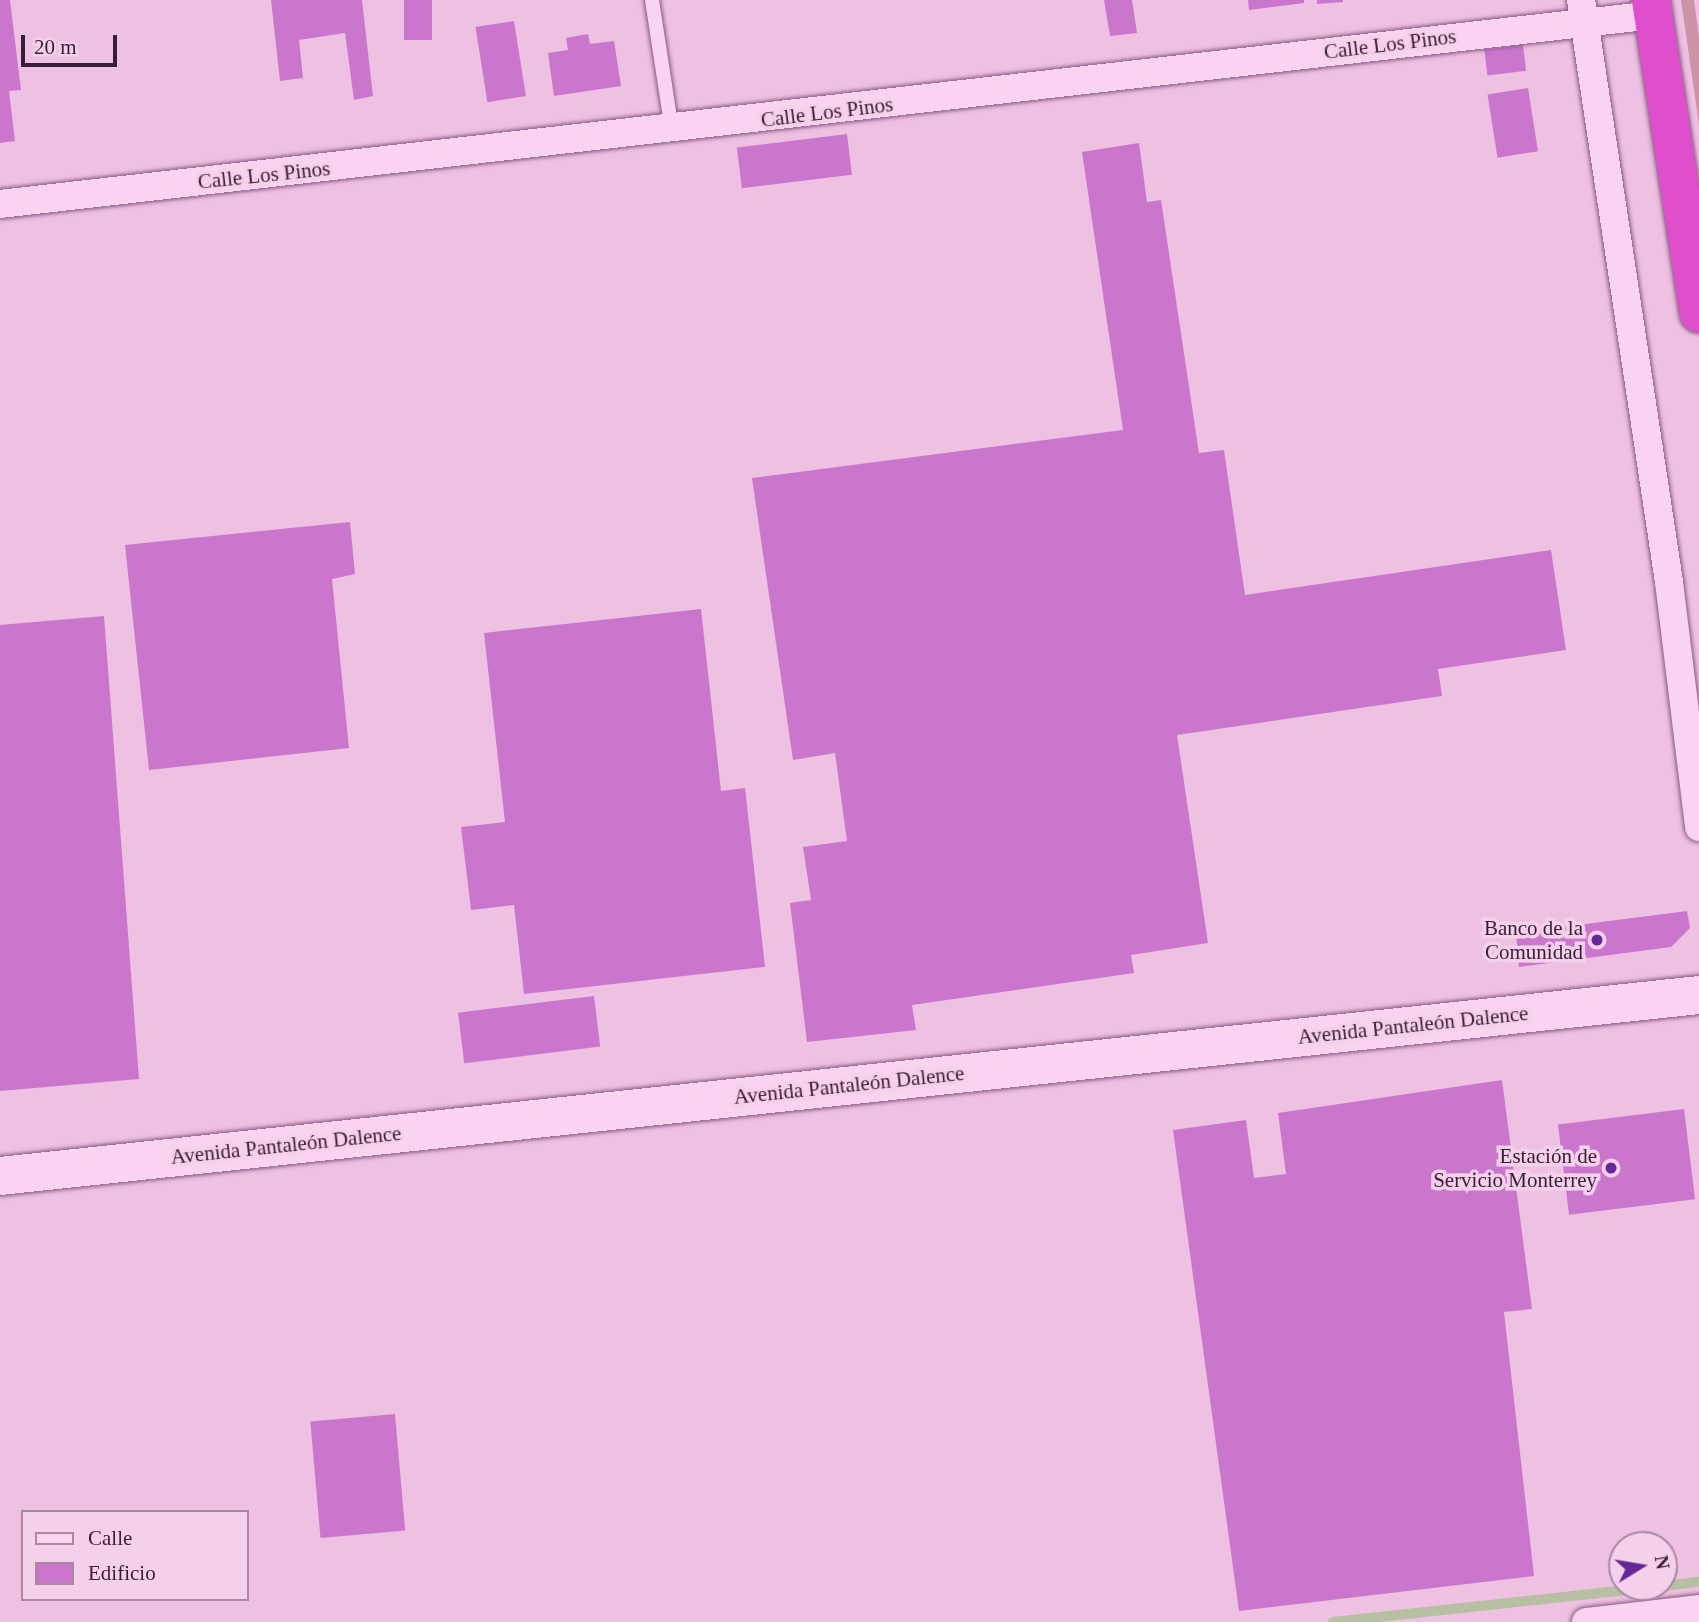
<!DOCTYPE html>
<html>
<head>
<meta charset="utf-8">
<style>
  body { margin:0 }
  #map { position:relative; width:1699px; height:1622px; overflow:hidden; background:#eec0e2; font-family:"Times New Roman",serif }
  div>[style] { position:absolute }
  .green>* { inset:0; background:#cc94a6 }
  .stream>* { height:10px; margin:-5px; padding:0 5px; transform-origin:5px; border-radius:5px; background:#b8c0a3 }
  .building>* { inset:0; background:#cb76cd; transform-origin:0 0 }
  .roads { filter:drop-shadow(0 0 2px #875882) drop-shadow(0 0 2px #875882) }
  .lane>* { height:14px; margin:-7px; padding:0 7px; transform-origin:7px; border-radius:7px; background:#f9d3ef }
  .street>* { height:28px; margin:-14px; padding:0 14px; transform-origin:14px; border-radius:14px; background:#f9d3ef }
  .secondary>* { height:38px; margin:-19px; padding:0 19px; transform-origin:19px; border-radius:19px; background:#f9d3ef }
  .highway>* { height:38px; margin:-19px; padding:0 19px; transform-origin:19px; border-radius:19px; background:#df4fcc }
  .dots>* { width:19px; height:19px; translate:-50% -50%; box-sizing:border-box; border:4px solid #f5d0eb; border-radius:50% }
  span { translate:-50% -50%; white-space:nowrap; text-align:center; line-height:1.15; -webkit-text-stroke:7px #f5d0eb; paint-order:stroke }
  .street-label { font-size:21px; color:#371d35 }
  .poi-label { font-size:21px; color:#371d35 }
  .right { translate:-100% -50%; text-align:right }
  .legend { position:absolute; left:21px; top:1510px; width:228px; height:91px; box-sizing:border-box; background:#f5d0eb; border:2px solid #a988a2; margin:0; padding:9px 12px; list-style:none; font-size:21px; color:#371d35 }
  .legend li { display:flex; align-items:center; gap:14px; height:35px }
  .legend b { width:35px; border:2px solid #a988a2 }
  .north { position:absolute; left:1608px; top:1531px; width:70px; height:70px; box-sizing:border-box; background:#f5d0eb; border:2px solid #a988a2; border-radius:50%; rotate:79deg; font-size:19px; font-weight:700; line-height:28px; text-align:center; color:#371d35 }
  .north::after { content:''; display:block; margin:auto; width:24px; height:32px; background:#662897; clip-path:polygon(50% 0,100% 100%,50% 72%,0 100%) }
  .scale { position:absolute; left:21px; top:35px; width:96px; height:32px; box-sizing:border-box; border:4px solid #371d35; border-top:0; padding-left:9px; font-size:21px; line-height:24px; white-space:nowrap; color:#371d35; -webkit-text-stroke:5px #f5d0eb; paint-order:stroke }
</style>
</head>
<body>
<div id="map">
  <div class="green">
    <i style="clip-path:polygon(1681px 0,1694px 0,1699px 37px,1699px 125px)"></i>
  </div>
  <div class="stream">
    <i style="left:1664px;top:1586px;width:35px;rotate:-7deg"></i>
    <i style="left:1333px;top:1622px;width:324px;rotate:-6.2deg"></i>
  </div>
  <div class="building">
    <i style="clip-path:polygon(0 0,10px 0,21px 90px,9px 91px,15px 141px,0 143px)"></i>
    <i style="clip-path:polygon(271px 0,362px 0,373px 96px,354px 100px,345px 33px,299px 40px,303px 78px,280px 81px)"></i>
    <i style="left:404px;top:0;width:28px;height:40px"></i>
    <i style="clip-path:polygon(1104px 0,1132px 0,1137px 33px,1110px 36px)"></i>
    <i style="clip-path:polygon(1248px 0,1304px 0,1304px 3px,1249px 10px)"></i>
    <i style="clip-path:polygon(1317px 0,1343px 0,1343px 2px,1317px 4px)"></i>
    <i style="left:514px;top:21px;width:76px;height:39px;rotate:81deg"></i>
    <i style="clip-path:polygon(588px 34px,590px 44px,614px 41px,621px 86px,554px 96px,548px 53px,568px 50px,566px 38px)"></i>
    <i style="left:1523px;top:45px;width:26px;height:39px;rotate:83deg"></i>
    <i style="left:1528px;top:88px;width:64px;height:41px;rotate:81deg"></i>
    <i style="left:847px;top:134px;width:41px;height:111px;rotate:83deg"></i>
    <i style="clip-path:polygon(1139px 143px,1147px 202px,1161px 200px,1199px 453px,1224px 450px,1245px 595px,1551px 550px,1566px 650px,1438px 669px,1442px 696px,1177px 735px,1208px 943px,1131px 955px,1134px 973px,912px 1005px,916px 1030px,807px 1042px,790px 903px,811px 900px,803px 847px,847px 841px,835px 753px,793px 760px,752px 478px,1123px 430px,1082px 152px)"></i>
    <i style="clip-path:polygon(350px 522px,355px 574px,332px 579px,349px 748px,149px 770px,125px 545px)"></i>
    <i style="clip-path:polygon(701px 609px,721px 791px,745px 788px,765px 967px,524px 994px,514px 905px,471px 910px,461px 827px,505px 822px,484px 633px)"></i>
    <i style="clip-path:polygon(104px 616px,139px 1079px,0 1091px,0 625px)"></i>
    <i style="clip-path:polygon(1687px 911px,1690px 928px,1671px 947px,1519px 967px,1516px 933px)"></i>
    <i style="left:594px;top:996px;width:51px;height:137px;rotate:83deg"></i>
    <i style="clip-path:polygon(1502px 1080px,1532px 1309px,1504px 1312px,1534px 1576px,1239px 1611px,1173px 1130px,1246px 1120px,1254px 1178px,1286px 1174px,1278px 1113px)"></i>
    <i style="left:1684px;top:1109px;width:91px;height:127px;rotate:83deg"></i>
    <i style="left:395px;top:1414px;width:117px;height:85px;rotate:85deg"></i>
  </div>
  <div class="roads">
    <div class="lane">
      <i style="left:652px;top:0;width:132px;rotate:81.3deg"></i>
    </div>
    <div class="street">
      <i style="left:1581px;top:0;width:589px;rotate:81.4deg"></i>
      <i style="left:1669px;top:582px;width:247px;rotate:83deg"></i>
      <i style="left:0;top:204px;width:1665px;rotate:-6.52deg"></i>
      <i style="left:1586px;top:1622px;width:114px;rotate:-6.6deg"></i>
    </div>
    <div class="secondary">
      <i style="left:0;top:1176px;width:1709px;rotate:-6.08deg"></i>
    </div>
    <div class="highway">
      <i style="left:1651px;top:0;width:317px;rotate:81.3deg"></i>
    </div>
  </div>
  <div class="dots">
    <i style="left:1597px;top:940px;background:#662897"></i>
    <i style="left:1611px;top:1168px;background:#662897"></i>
  </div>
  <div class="street-label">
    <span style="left:1390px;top:44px;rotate:-7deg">Calle Los Pinos</span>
    <span style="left:827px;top:112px;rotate:-7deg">Calle Los Pinos</span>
    <span style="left:264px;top:175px;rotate:-6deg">Calle Los Pinos</span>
    <span style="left:1413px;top:1025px;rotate:-6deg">Avenida Pantaleón Dalence</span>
    <span style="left:849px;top:1085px;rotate:-6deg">Avenida Pantaleón Dalence</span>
    <span style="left:286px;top:1145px;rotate:-6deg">Avenida Pantaleón Dalence</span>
  </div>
  <div class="poi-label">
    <span class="right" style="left:1583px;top:940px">Banco de la<br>Comunidad</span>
    <span class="right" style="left:1597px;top:1168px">Estación de<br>Servicio Monterrey</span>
  </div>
  <ul class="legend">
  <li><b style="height:9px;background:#f9d3ef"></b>Calle</li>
  <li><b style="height:19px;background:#cb76cd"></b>Edificio</li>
  </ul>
  <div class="north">N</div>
  <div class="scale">20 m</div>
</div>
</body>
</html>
